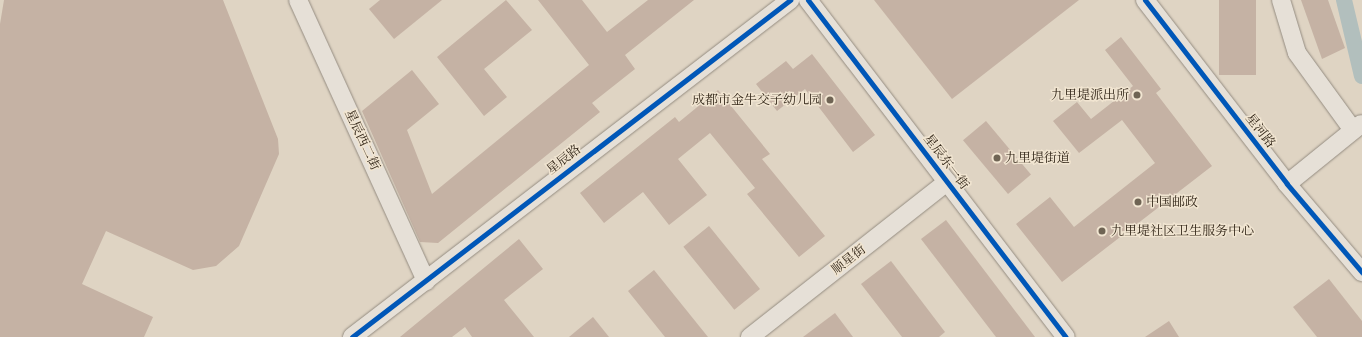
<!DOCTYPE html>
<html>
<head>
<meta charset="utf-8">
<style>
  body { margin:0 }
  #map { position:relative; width:1362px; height:337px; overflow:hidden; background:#dfd4c3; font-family:"EB Garamond","Noto Serif SC",serif }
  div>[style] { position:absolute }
  .canal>* { height:16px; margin:-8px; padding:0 8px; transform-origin:8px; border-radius:8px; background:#b2bfbd }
  .building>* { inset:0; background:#c5b2a4; transform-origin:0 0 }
  .roads { filter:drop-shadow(0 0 1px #948c81) drop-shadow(0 0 1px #948c81) }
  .minor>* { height:18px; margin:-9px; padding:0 9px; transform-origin:9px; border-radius:9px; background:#e6e0d7 }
  .cycleway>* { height:5px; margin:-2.5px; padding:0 2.5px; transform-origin:2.5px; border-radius:2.5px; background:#0057b8 }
  .dots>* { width:11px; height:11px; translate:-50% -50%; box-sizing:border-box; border:2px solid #f1e5d1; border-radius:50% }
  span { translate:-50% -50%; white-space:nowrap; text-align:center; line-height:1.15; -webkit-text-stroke:3px #f1e5d1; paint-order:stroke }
  .poi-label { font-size:13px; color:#332719 }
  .right { translate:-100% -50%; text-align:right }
  .left { translate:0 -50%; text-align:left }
  .street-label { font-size:13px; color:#332719 }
</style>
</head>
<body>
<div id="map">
  <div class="canal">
    <i style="left:1344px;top:0;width:78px;rotate:76.7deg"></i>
  </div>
  <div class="building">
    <i style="clip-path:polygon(4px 0,223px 0,278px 139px,279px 154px,239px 246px,216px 266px,193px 270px,106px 231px,82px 284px,153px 317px,144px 337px,0 337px,0 24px)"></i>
    <i style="clip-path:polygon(380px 0,442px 0,394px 39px,369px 9px)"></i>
    <i style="clip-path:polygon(506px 0,532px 30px,484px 69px,507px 97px,484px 116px,437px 57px)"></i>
    <i style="clip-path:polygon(538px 0,582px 0,607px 32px,648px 0,694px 0,625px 55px,635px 69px,592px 103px,600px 112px,438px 243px,420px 242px,362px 111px,412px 70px,439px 104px,407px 130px,432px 194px,589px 65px)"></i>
    <i style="clip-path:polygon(874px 0,1079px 0,952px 99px)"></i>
    <i style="left:1219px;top:0;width:37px;height:75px"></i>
    <i style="clip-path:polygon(1301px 0,1328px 0,1345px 48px,1322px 59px)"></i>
    <i style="clip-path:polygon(1121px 37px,1161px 89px,1156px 93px,1212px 166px,1062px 282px,1016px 224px,1050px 197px,1074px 227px,1155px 163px,1122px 120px,1079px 153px,1053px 121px,1077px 102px,1091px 119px,1133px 86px,1105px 50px)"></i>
    <i style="clip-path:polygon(812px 54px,875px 135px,853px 152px,805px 89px,777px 111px,756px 84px,786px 61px,793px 69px)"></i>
    <i style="clip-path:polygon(718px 90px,770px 154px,762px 159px,825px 236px,799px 257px,747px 194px,755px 188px,710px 133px,678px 159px,707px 195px,669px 225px,643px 192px,604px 223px,580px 193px,675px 117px,679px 122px)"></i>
    <i style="left:986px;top:121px;width:70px;height:30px;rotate:50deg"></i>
    <i style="clip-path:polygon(946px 220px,1035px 337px,996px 337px,921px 239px)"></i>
    <i style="left:709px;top:226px;width:81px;height:33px;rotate:51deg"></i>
    <i style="clip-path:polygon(519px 239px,543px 269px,504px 300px,534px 337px,472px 337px,465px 327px,452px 337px,400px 337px)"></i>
    <i style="clip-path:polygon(891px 261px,945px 332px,939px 337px,902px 337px,861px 284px)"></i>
    <i style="clip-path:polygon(654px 270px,708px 337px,665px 337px,628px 291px)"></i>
    <i style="clip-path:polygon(1329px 279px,1362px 321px,1362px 337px,1317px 337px,1293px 307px)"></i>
    <i style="clip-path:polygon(835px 313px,853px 337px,803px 337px)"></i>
    <i style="clip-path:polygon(593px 317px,609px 337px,569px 337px)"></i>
    <i style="clip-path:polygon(1169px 321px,1179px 337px,1145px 337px)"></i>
  </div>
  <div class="roads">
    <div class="minor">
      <i style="left:298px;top:0;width:309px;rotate:65.5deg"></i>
      <i style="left:808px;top:0;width:424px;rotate:52.6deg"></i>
      <i style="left:1145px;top:0;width:232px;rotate:52.3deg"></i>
      <i style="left:1287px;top:184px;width:116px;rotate:49.6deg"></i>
      <i style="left:1281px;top:0;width:55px;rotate:73.2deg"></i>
      <i style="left:1297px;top:53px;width:95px;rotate:54deg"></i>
      <i style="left:1287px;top:184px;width:95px;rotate:-39deg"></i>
      <i style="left:352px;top:337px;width:553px;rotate:-37.57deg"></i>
      <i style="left:750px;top:337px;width:251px;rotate:-38.2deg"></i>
    </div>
  </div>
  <div class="cycleway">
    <i style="left:808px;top:0;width:424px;rotate:52.6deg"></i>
    <i style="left:1145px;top:0;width:232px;rotate:52.3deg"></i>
    <i style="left:1287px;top:184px;width:116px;rotate:49.6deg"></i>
    <i style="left:352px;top:337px;width:553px;rotate:-37.57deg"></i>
  </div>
  <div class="dots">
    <i style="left:1137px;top:95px;background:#6f6454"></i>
    <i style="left:830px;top:100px;background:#6f6454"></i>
    <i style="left:997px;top:158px;background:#6f6454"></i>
    <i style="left:1138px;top:202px;background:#6f6454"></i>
    <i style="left:1102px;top:231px;background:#6f6454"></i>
  </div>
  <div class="poi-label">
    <span class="right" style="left:1129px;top:95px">九里堤派出所</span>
    <span class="right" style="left:822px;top:100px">成都市金牛交子幼儿园</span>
    <span class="left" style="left:1005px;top:158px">九里堤街道</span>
    <span class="left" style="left:1146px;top:202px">中国邮政</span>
    <span class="left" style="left:1111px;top:231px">九里堤社区卫生服务中心</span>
  </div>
  <div class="street-label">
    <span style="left:1260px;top:131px;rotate:52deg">星河路</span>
    <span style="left:362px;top:140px;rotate:65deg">星辰西二街</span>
    <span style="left:564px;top:160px;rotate:-38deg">星辰路</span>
    <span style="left:946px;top:162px;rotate:53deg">星辰东一街</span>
    <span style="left:849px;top:260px;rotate:-38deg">顺星街</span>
  </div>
</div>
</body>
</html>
